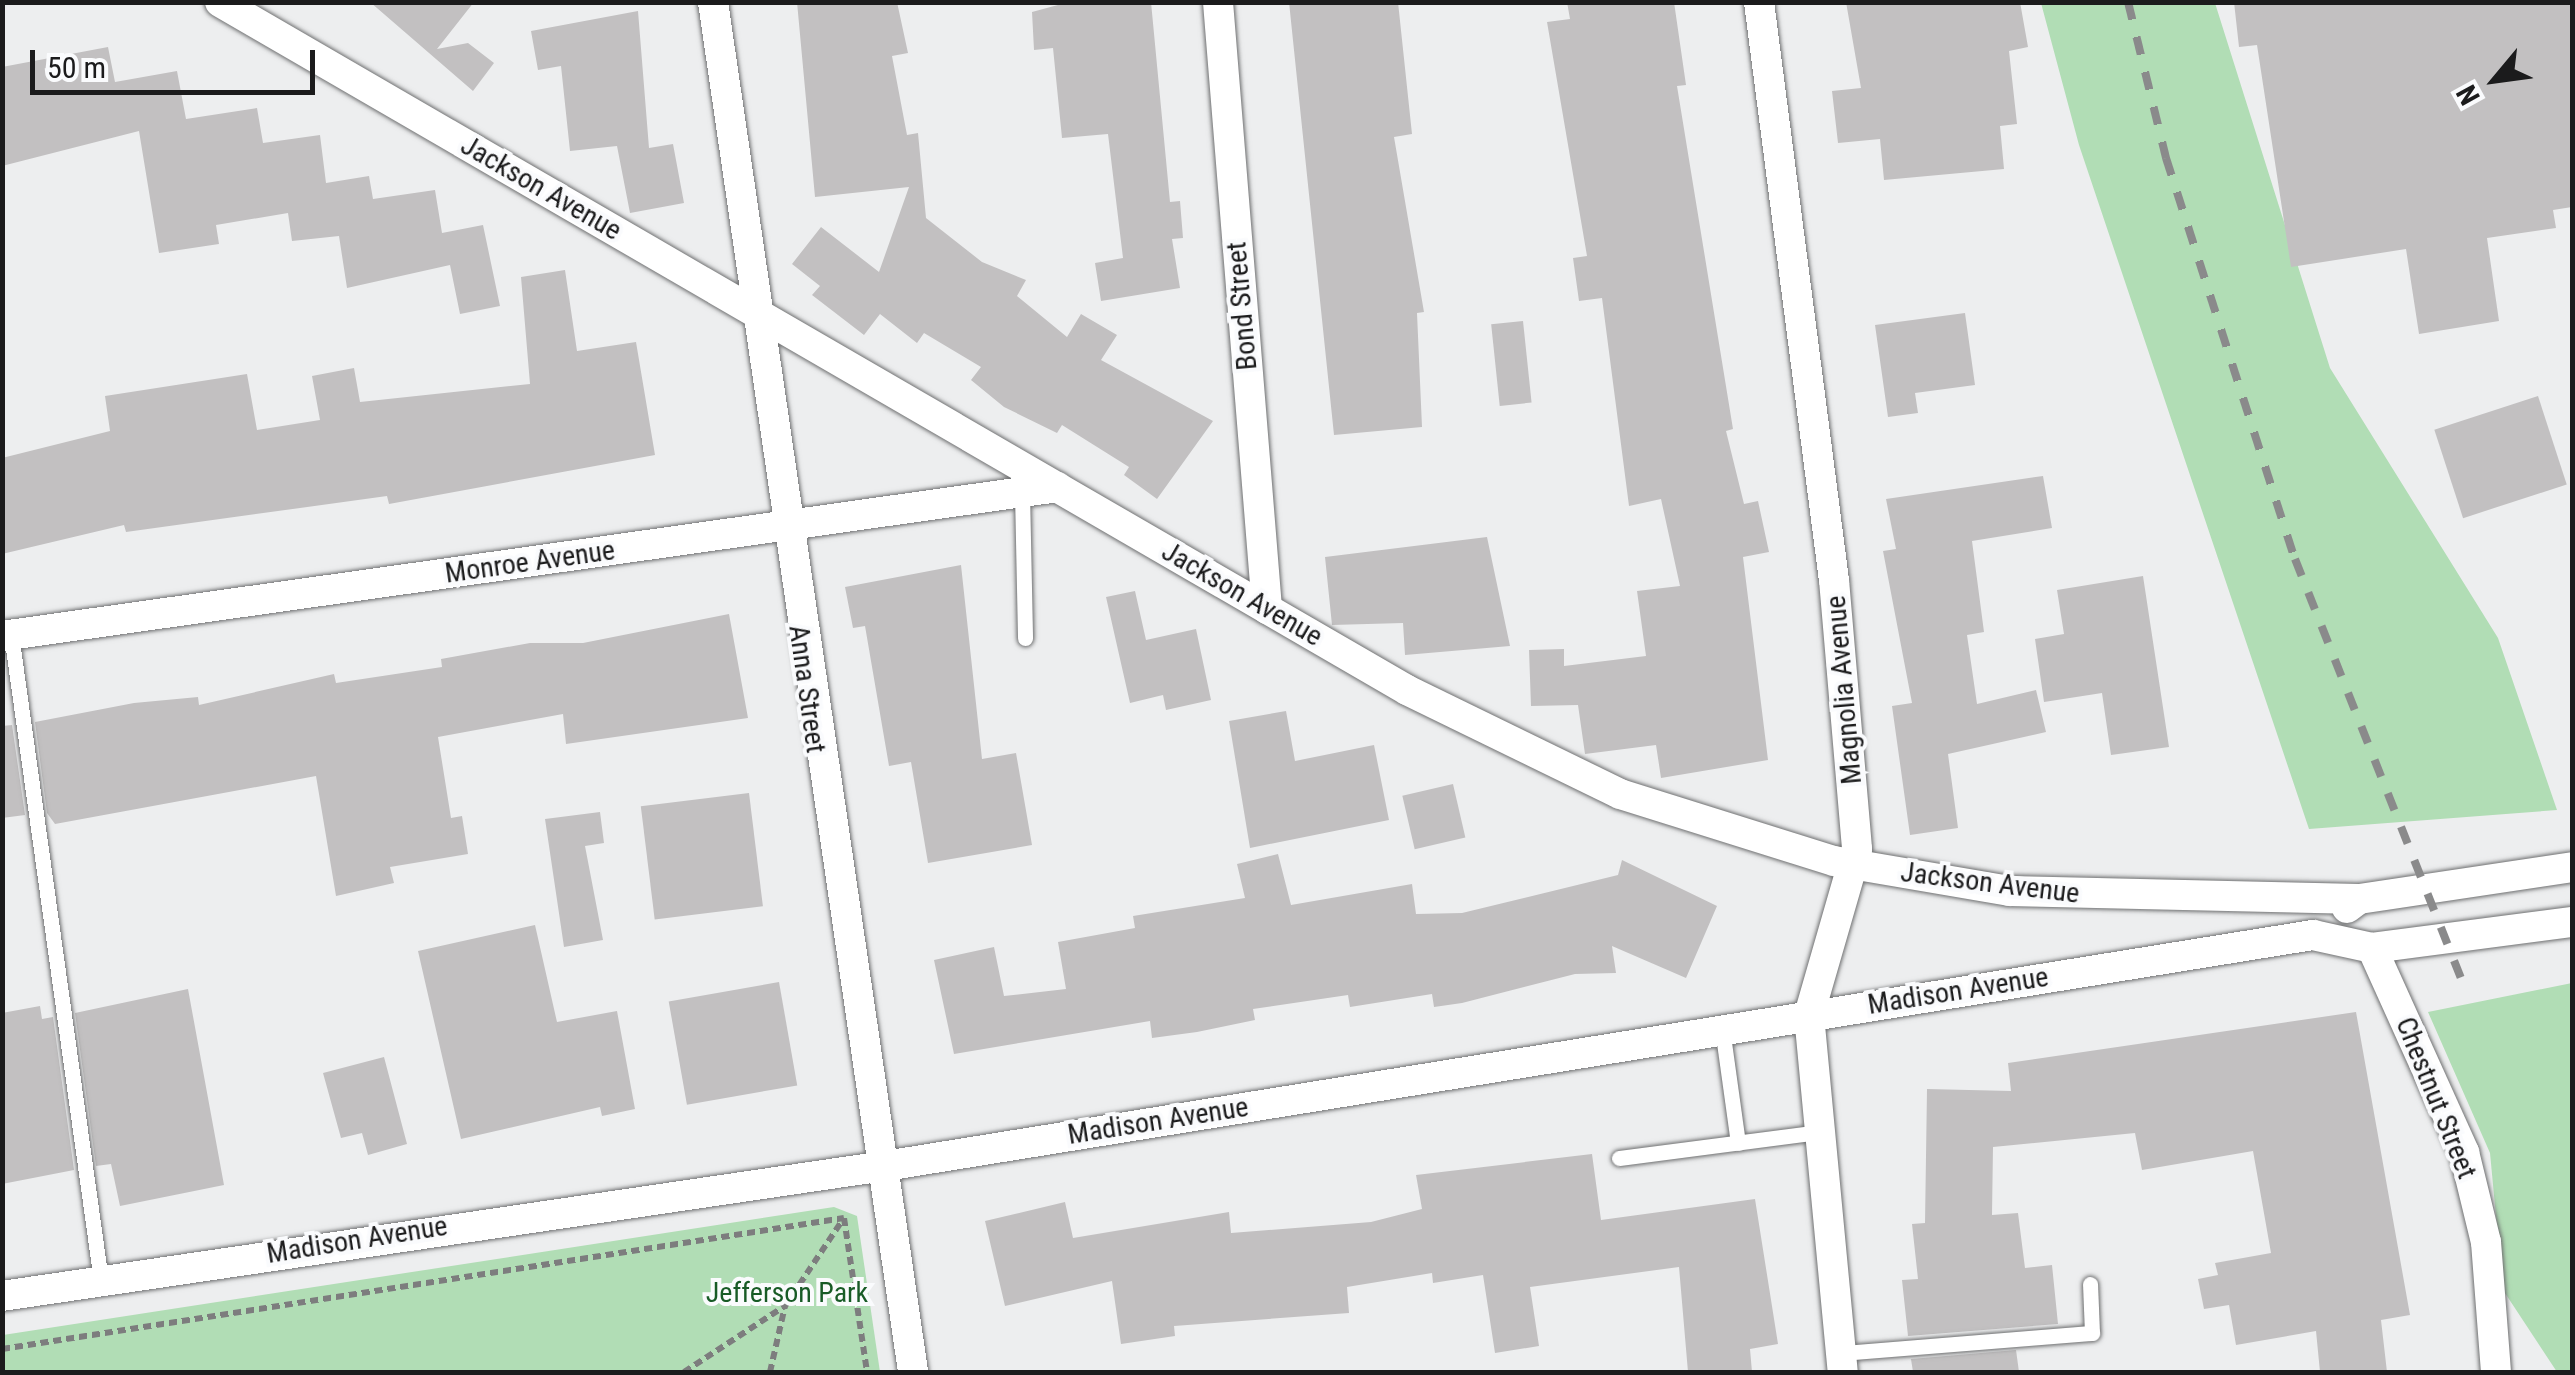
<!DOCTYPE html>
<html>
<head>
<meta charset="utf-8">
<style>
  body { margin:0 }
  #map { position:relative; width:2575px; height:1375px; overflow:hidden; background:#edeeef; font-family:"Roboto Condensed",sans-serif }
  div>[style] { position:absolute }
  .green>* { inset:0; background:#b1ddb5 }
  .building>* { inset:0; background:#c2c0c1; transform-origin:0 0 }
  .path>* { height:6px; margin-top:-3px; transform-origin:0; background:repeating-linear-gradient(90deg,#7d7d7e 0 8px,transparent 0 13px) }
  .roads { filter:drop-shadow(0 0 2px #6f7071) drop-shadow(0 0 2px #6f7071) }
  .service>* { height:15px; margin:-7.5px; padding:0 7.5px; transform-origin:7.5px; border-radius:7.5px; background:#fff }
  .minor>* { height:30px; margin:-15px; padding:0 15px; transform-origin:15px; border-radius:15px; background:#fff }
  .rail>* { height:8px; margin-top:-4px; transform-origin:0; background:repeating-linear-gradient(90deg,#8a8a8b 0 18px,transparent 0 36px) }
  span { translate:-50% -50%; white-space:nowrap; text-align:center; line-height:1.15; -webkit-text-stroke:8px #fafbfd; paint-order:stroke }
  .street-label { font-size:28px; color:#1b1b1c }
  .park-label { font-size:28px; color:#185b26 }
  .frame { position:absolute; inset:0; border:5px solid #1b1b1c; pointer-events:none }
  .north { position:absolute; left:2445px; top:30px; width:100px; height:100px; -webkit-text-stroke:8px #fafbfd; paint-order:stroke; rotate:241deg; font-size:28px; font-weight:700; line-height:40px; text-align:center; color:#1b1b1c }
  .north::after { content:''; display:block; margin:auto; width:35px; height:45px; background:#1b1b1c; clip-path:polygon(50% 0,100% 100%,50% 72%,0 100%) }
  .scale { position:absolute; left:30px; top:50px; width:285px; height:45px; box-sizing:border-box; border:5px solid #1b1b1c; border-top:0; padding-left:12px; font-size:30px; line-height:35px; white-space:nowrap; color:#1b1b1c; -webkit-text-stroke:8px #fafbfd; paint-order:stroke }
</style>
</head>
<body>
<div id="map">
  <div class="green">
    <i style="clip-path:polygon(2041px 3px,2215px 3px,2330px 368px,2498px 638px,2557px 810px,2309px 829px,2079px 145px)"></i>
    <i style="clip-path:polygon(2572px 983px,2572px 1372px,2557px 1372px,2503px 1290px,2490px 1153px,2428px 1012px)"></i>
    <i style="clip-path:polygon(834px 1207px,857px 1216px,880px 1372px,3px 1372px,3px 1335px)"></i>
  </div>
  <div class="building">
    <i style="clip-path:polygon(370px 2px,474px 2px,437px 49px,468px 43px,494px 63px,473px 91px)"></i>
    <i style="clip-path:polygon(797px 2px,897px 2px,908px 53px,892px 56px,907px 135px,918px 133px,926px 218px,982px 262px,1026px 280px,1017px 296px,1067px 337px,1081px 314px,1117px 335px,1101px 360px,1213px 421px,1157px 499px,1124px 475px,1129px 467px,1062px 425px,1057px 433px,1004px 407px,971px 380px,981px 367px,924px 333px,917px 343px,880px 314px,864px 335px,812px 295px,820px 286px,792px 264px,821px 227px,879px 272px,909px 187px,815px 197px)"></i>
    <i style="clip-path:polygon(1069px 2px,1151px 2px,1170px 202px,1180px 201px,1183px 238px,1172px 239px,1180px 288px,1101px 301px,1095px 263px,1123px 258px,1108px 134px,1062px 138px,1053px 48px,1034px 50px,1032px 12px)"></i>
    <i style="clip-path:polygon(1289px 2px,1398px 2px,1412px 134px,1394px 137px,1424px 312px,1417px 313px,1422px 427px,1334px 435px)"></i>
    <i style="clip-path:polygon(1567px 2px,1674px 2px,1686px 85px,1677px 86px,1733px 429px,1726px 431px,1744px 504px,1758px 501px,1769px 552px,1743px 557px,1768px 760px,1661px 778px,1656px 745px,1585px 754px,1578px 705px,1531px 706px,1529px 650px,1564px 649px,1564px 666px,1646px 656px,1637px 591px,1680px 586px,1661px 499px,1629px 506px,1602px 298px,1579px 301px,1573px 258px,1587px 256px,1547px 22px,1570px 19px)"></i>
    <i style="clip-path:polygon(1846px 2px,2020px 2px,2028px 47px,2009px 51px,2017px 124px,2000px 126px,2004px 169px,1884px 180px,1880px 139px,1838px 143px,1832px 91px,1861px 88px)"></i>
    <i style="clip-path:polygon(2234px 2px,2572px 2px,2572px 207px,2553px 210px,2556px 228px,2487px 238px,2499px 321px,2419px 334px,2406px 249px,2291px 267px,2257px 45px,2239px 47px)"></i>
    <i style="clip-path:polygon(638px 11px,649px 148px,673px 144px,684px 203px,630px 213px,617px 146px,570px 151px,561px 66px,538px 70px,531px 31px)"></i>
    <i style="clip-path:polygon(108px 47px,115px 82px,177px 71px,186px 119px,257px 108px,263px 143px,320px 135px,326px 183px,369px 176px,373px 199px,435px 190px,442px 233px,483px 225px,500px 306px,460px 314px,450px 265px,347px 288px,339px 236px,292px 241px,288px 213px,216px 225px,219px 244px,159px 253px,139px 131px,2px 166px,2px 67px)"></i>
    <i style="clip-path:polygon(565px 270px,577px 351px,636px 342px,655px 455px,389px 504px,387px 496px,126px 532px,124px 525px,2px 554px,2px 458px,110px 431px,105px 396px,247px 374px,257px 430px,320px 420px,312px 376px,354px 368px,360px 402px,530px 384px,521px 277px)"></i>
    <i style="clip-path:polygon(1965px 313px,1975px 385px,1915px 393px,1918px 413px,1888px 417px,1875px 325px)"></i>
    <i style="left:1523px;top:321px;width:82px;height:32px;rotate:84deg"></i>
    <i style="left:2538px;top:396px;width:93px;height:109px;rotate:72deg"></i>
    <i style="clip-path:polygon(2043px 476px,2052px 528px,1972px 541px,1984px 632px,1967px 635px,1977px 704px,2036px 690px,2046px 732px,1948px 754px,1958px 828px,1910px 835px,1892px 706px,1912px 703px,1883px 551px,1896px 549px,1886px 499px)"></i>
    <i style="clip-path:polygon(1487px 537px,1510px 646px,1405px 655px,1403px 623px,1332px 625px,1325px 557px)"></i>
    <i style="clip-path:polygon(961px 565px,982px 759px,1016px 753px,1032px 845px,928px 863px,911px 762px,889px 766px,865px 626px,853px 628px,845px 587px)"></i>
    <i style="clip-path:polygon(2143px 576px,2169px 747px,2111px 755px,2102px 693px,2044px 702px,2035px 639px,2064px 634px,2057px 590px)"></i>
    <i style="clip-path:polygon(1135px 591px,1146px 640px,1196px 629px,1211px 700px,1166px 710px,1163px 695px,1130px 703px,1106px 597px)"></i>
    <i style="clip-path:polygon(729px 614px,748px 718px,566px 744px,563px 714px,438px 737px,451px 818px,462px 816px,468px 854px,390px 867px,394px 883px,336px 896px,316px 776px,55px 824px,47px 813px,35px 722px,134px 703px,198px 697px,199px 705px,334px 674px,336px 683px,442px 667px,441px 659px,530px 643px,583px 643px)"></i>
    <i style="clip-path:polygon(1286px 711px,1295px 761px,1374px 745px,1389px 820px,1250px 848px,1229px 721px)"></i>
    <i style="clip-path:polygon(12px 725px,25px 815px,2px 818px,2px 726px)"></i>
    <i style="left:1453px;top:784px;width:55px;height:52px;rotate:77deg"></i>
    <i style="left:749px;top:793px;width:114px;height:109px;rotate:83deg"></i>
    <i style="clip-path:polygon(600px 812px,604px 843px,585px 846px,603px 940px,564px 947px,545px 819px)"></i>
    <i style="clip-path:polygon(1278px 854px,1291px 905px,1412px 884px,1416px 914px,1462px 913px,1618px 875px,1622px 860px,1717px 906px,1686px 978px,1612px 946px,1616px 973px,1575px 974px,1462px 1003px,1434px 1007px,1432px 994px,1350px 1007px,1348px 995px,1253px 1009px,1255px 1020px,1197px 1032px,1152px 1038px,1150px 1021px,954px 1054px,934px 960px,994px 947px,1004px 996px,1066px 989px,1058px 942px,1135px 928px,1133px 916px,1245px 898px,1237px 864px)"></i>
    <i style="clip-path:polygon(535px 925px,557px 1022px,617px 1011px,635px 1109px,602px 1116px,600px 1107px,461px 1139px,418px 951px)"></i>
    <i style="left:779px;top:982px;width:105px;height:112px;rotate:80deg"></i>
    <i style="clip-path:polygon(188px 989px,224px 1185px,120px 1206px,111px 1164px,96px 1166px,75px 1013px)"></i>
    <i style="clip-path:polygon(40px 1006px,42px 1019px,53px 1017px,74px 1170px,2px 1184px,2px 1013px)"></i>
    <i style="clip-path:polygon(2356px 1012px,2410px 1315px,2381px 1320px,2387px 1372px,2320px 1372px,2316px 1331px,2236px 1345px,2229px 1305px,2204px 1309px,2198px 1279px,2218px 1275px,2215px 1263px,2271px 1253px,2253px 1151px,2142px 1170px,2135px 1133px,1993px 1147px,1992px 1215px,2018px 1213px,2025px 1268px,2052px 1265px,2058px 1324px,1908px 1336px,1902px 1280px,1918px 1279px,1912px 1224px,1925px 1223px,1927px 1089px,2011px 1091px,2008px 1063px)"></i>
    <i style="clip-path:polygon(384px 1057px,407px 1144px,368px 1155px,362px 1133px,341px 1138px,323px 1073px)"></i>
    <i style="clip-path:polygon(1592px 1154px,1601px 1220px,1755px 1199px,1778px 1344px,1750px 1349px,1752px 1372px,1688px 1372px,1679px 1267px,1530px 1287px,1539px 1346px,1495px 1353px,1483px 1275px,1433px 1283px,1432px 1273px,1347px 1287px,1349px 1313px,1174px 1326px,1175px 1336px,1121px 1344px,1112px 1281px,1005px 1306px,985px 1221px,1065px 1202px,1073px 1238px,1229px 1212px,1231px 1233px,1371px 1222px,1422px 1209px,1416px 1175px)"></i>
    <i style="clip-path:polygon(2016px 1350px,2019px 1372px,1913px 1372px,1911px 1359px)"></i>
  </div>
  <div class="path">
    <i style="left:2px;top:1349px;width:852px;rotate:-8.84deg"></i>
    <i style="left:844px;top:1218px;width:156px;rotate:81.5deg"></i>
    <i style="left:684px;top:1372px;width:121px;rotate:-33.2deg"></i>
    <i style="left:770px;top:1372px;width:68px;rotate:-77.2deg"></i>
    <i style="left:785px;top:1306px;width:106px;rotate:-56.2deg"></i>
  </div>
  <div class="roads">
    <div class="service">
      <i style="left:1022px;top:492px;width:146px;rotate:88.8deg"></i>
      <i style="left:11px;top:634px;width:653px;rotate:82.08deg"></i>
      <i style="left:1722px;top:1028px;width:116px;rotate:82.1deg"></i>
      <i style="left:1619px;top:1158px;width:203px;rotate:-7.4deg"></i>
      <i style="left:1842px;top:1353px;width:251px;rotate:-4.6deg"></i>
      <i style="left:2092px;top:1333px;width:49px;rotate:-92.3deg"></i>
    </div>
    <div class="minor">
      <i style="left:220px;top:2px;width:1372px;rotate:30.1deg"></i>
      <i style="left:1407px;top:690px;width:237px;rotate:26deg"></i>
      <i style="left:1620px;top:794px;width:224px;rotate:17.4deg"></i>
      <i style="left:1834px;top:861px;width:178px;rotate:9.7deg"></i>
      <i style="left:2009px;top:891px;width:350px;rotate:1.3deg"></i>
      <i style="left:713px;top:2px;width:1385px;rotate:81.69deg"></i>
      <i style="left:1218px;top:2px;width:609px;rotate:85.38deg"></i>
      <i style="left:1759px;top:2px;width:583px;rotate:82.61deg"></i>
      <i style="left:1834px;top:580px;width:270px;rotate:85.1deg"></i>
      <i style="left:1857px;top:849px;width:173px;rotate:106.1deg"></i>
      <i style="left:1809px;top:1015px;width:359px;rotate:84.6deg"></i>
      <i style="left:2px;top:636px;width:1066px;rotate:-8.03deg"></i>
      <i style="left:2347px;top:908px;width:15px;rotate:-37deg"></i>
      <i style="left:2359px;top:899px;width:215px;rotate:-8.5deg"></i>
      <i style="left:2372px;top:948px;width:224px;rotate:65.7deg"></i>
      <i style="left:2464px;top:1152px;width:93px;rotate:76.3deg"></i>
      <i style="left:2486px;top:1242px;width:130px;rotate:85.6deg"></i>
      <i style="left:2px;top:1296px;width:893px;rotate:-8.38deg"></i>
      <i style="left:885px;top:1166px;width:1447px;rotate:-9.19deg"></i>
      <i style="left:2313px;top:935px;width:60px;rotate:12.4deg"></i>
      <i style="left:2372px;top:948px;width:202px;rotate:-7.4deg"></i>
    </div>
  </div>
  <div class="rail">
    <i style="left:2128px;top:2px;width:161px;rotate:76.3deg"></i>
    <i style="left:2166px;top:158px;width:421px;rotate:72.2deg"></i>
    <i style="left:2295px;top:559px;width:452px;rotate:68.4deg"></i>
  </div>
  <div class="street-label">
    <span style="left:541px;top:188px;rotate:30deg">Jackson Avenue</span>
    <span style="left:1242px;top:306px;rotate:-95deg">Bond Street</span>
    <span style="left:530px;top:562px;rotate:-8deg">Monroe Avenue</span>
    <span style="left:1242px;top:594px;rotate:30deg">Jackson Avenue</span>
    <span style="left:807px;top:689px;rotate:82deg">Anna Street</span>
    <span style="left:1844px;top:690px;rotate:-95deg">Magnolia Avenue</span>
    <span style="left:1990px;top:883px;rotate:7deg">Jackson Avenue</span>
    <span style="left:1958px;top:991px;rotate:-9deg">Madison Avenue</span>
    <span style="left:2436px;top:1098px;rotate:68deg">Chestnut Street</span>
    <span style="left:1158px;top:1121px;rotate:-9deg">Madison Avenue</span>
    <span style="left:357px;top:1240px;rotate:-9deg">Madison Avenue</span>
  </div>
  <div class="park-label">
    <span style="left:787px;top:1293px">Jefferson Park</span>
  </div>
  <div class="frame"></div>
  <div class="north">N</div>
  <div class="scale">50 m</div>
</div>
</body>
</html>
